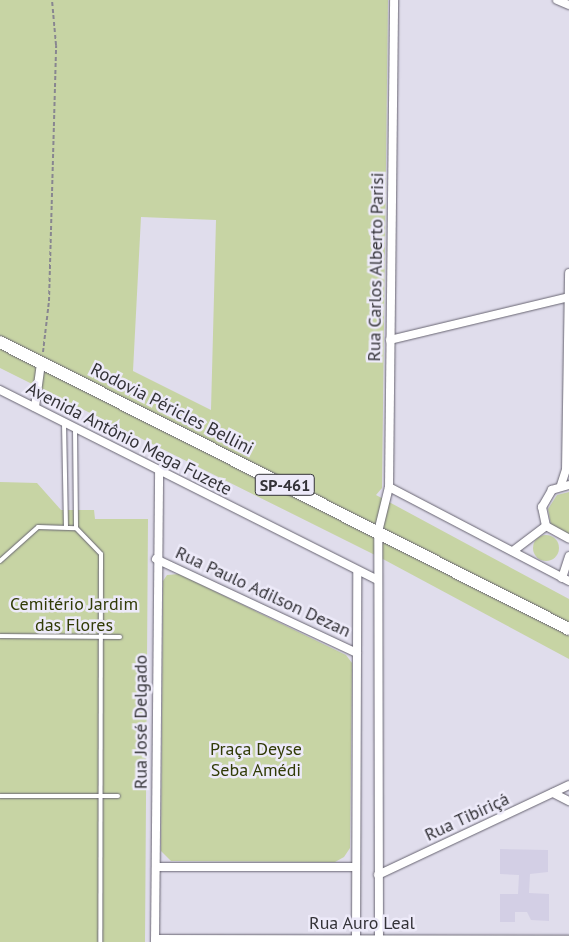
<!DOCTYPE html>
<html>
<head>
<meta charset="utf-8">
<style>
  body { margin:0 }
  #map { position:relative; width:569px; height:942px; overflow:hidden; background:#e0ddec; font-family:"PT Sans",sans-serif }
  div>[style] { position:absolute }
  .built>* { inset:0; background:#d3cfe5 }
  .green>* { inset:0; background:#c7d4a4 }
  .round { border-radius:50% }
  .path>* { height:2px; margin-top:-1px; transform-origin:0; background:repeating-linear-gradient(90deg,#888690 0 4px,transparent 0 6.5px) }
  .roads { filter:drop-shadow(0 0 1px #676471) drop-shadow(0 0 1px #676471) }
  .service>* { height:4px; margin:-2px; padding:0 2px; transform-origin:2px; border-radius:2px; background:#fff }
  .minor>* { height:8px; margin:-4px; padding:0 4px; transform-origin:4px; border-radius:4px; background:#fff }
  .primary>* { height:12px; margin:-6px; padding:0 6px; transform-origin:6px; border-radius:6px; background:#fff }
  span { translate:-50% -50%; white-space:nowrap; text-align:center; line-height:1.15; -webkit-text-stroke:5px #edeaf9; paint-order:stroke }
  .shield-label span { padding:1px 4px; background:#edeaf9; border:1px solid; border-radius:4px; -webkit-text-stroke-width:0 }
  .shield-label { font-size:16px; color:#333237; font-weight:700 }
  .street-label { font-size:18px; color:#333237 }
  .park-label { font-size:18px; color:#313b06 }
</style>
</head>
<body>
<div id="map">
  <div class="built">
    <i style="clip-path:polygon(500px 849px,548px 850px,548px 872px,530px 874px,529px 893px,549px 894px,549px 921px,531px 920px,527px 912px,515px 912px,515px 922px,500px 922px,500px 894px,518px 894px,519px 875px,500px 874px)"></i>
  </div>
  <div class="green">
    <i style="clip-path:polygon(evenodd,0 0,388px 0,382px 488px,376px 495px,569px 599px,569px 659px,381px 558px,0 368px,0 0,141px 217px,216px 220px,211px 410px,133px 371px,141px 217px)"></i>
    <i style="clip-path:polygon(0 482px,37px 483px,61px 510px,94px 510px,95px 519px,148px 519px,145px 942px,0 942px)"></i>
    <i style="clip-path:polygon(569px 492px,569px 534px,565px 534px,551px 525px,548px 509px,557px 495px)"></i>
    <i class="round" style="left:533px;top:535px;width:26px;height:26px"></i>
    <i style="clip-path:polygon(179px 574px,346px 655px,352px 663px,350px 848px,344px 857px,335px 862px,171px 861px,161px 851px,163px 581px,167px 575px)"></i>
  </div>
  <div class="path">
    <i style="left:43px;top:352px;width:51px;rotate:-83.3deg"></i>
    <i style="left:49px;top:301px;width:256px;rotate:-88.4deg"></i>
    <i style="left:56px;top:45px;width:45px;rotate:-95.1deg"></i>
  </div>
  <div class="roads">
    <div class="service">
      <i style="left:64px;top:423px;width:104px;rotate:88.9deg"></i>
      <i style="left:75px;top:429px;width:99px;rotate:89.4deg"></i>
      <i style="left:0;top:561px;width:51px;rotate:-41.8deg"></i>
      <i style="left:38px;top:527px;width:38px;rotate:2deg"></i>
      <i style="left:76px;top:528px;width:36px;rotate:46deg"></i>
      <i style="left:101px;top:554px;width:388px;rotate:90.1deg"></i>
      <i style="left:0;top:636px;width:120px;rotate:0.5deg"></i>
      <i style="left:0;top:796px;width:118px"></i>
    </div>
    <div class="minor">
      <i style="left:557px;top:0;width:13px;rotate:23deg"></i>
      <i style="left:390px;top:340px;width:184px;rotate:-13.5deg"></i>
      <i style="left:0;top:390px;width:423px;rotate:26.7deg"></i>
      <i style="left:35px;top:407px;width:44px;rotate:-82.2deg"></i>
      <i style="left:561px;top:485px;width:16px;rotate:-72deg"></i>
      <i style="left:566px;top:470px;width:197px;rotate:-89.1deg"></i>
      <i style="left:569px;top:485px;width:18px;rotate:164deg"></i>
      <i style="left:552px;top:490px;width:20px;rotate:120deg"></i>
      <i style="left:542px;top:507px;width:19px;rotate:78deg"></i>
      <i style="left:546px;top:526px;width:26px;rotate:29deg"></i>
      <i style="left:389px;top:487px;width:203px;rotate:27.6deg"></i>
      <i style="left:513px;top:551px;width:41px;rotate:-37.1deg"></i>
      <i style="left:156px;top:559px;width:222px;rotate:25.1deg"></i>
      <i style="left:562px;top:578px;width:23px;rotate:-72deg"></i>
      <i style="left:553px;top:793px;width:18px;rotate:27deg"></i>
      <i style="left:156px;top:867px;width:200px"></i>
      <i style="left:378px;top:875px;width:211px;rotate:-25.2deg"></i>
      <i style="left:155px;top:939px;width:414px;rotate:0.1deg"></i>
      <i style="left:356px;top:941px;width:370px;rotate:-89.8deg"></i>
      <i style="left:155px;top:942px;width:470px;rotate:-89.5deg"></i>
      <i style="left:379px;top:942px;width:410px;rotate:-90.1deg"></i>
      <i style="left:378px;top:532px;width:46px;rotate:-76.3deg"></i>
      <i style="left:389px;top:487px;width:487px;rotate:-89.4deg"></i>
    </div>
    <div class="primary">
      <i style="left:0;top:342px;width:637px;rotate:26.77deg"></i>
    </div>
  </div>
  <div class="shield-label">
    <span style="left:285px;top:485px">SP-461</span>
  </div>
  <div class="street-label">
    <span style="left:376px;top:267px;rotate:-89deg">Rua Carlos Alberto Parisi</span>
    <span style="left:172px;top:409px;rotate:27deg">Rodovia Péricles Bellini</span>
    <span style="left:129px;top:439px;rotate:27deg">Avenida Antônio Mega Fuzete</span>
    <span style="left:263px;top:592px;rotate:25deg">Rua Paulo Adilson Dezan</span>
    <span style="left:141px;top:722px;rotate:-90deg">Rua José Delgado</span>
    <span style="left:467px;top:817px;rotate:-25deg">Rua Tibiriçá</span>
    <span style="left:362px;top:923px">Rua Auro Leal</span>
  </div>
  <div class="park-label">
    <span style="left:74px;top:615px">Cemitério Jardim<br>das Flores</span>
    <span style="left:256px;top:760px">Praça Deyse<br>Seba Amédi</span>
  </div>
</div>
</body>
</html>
